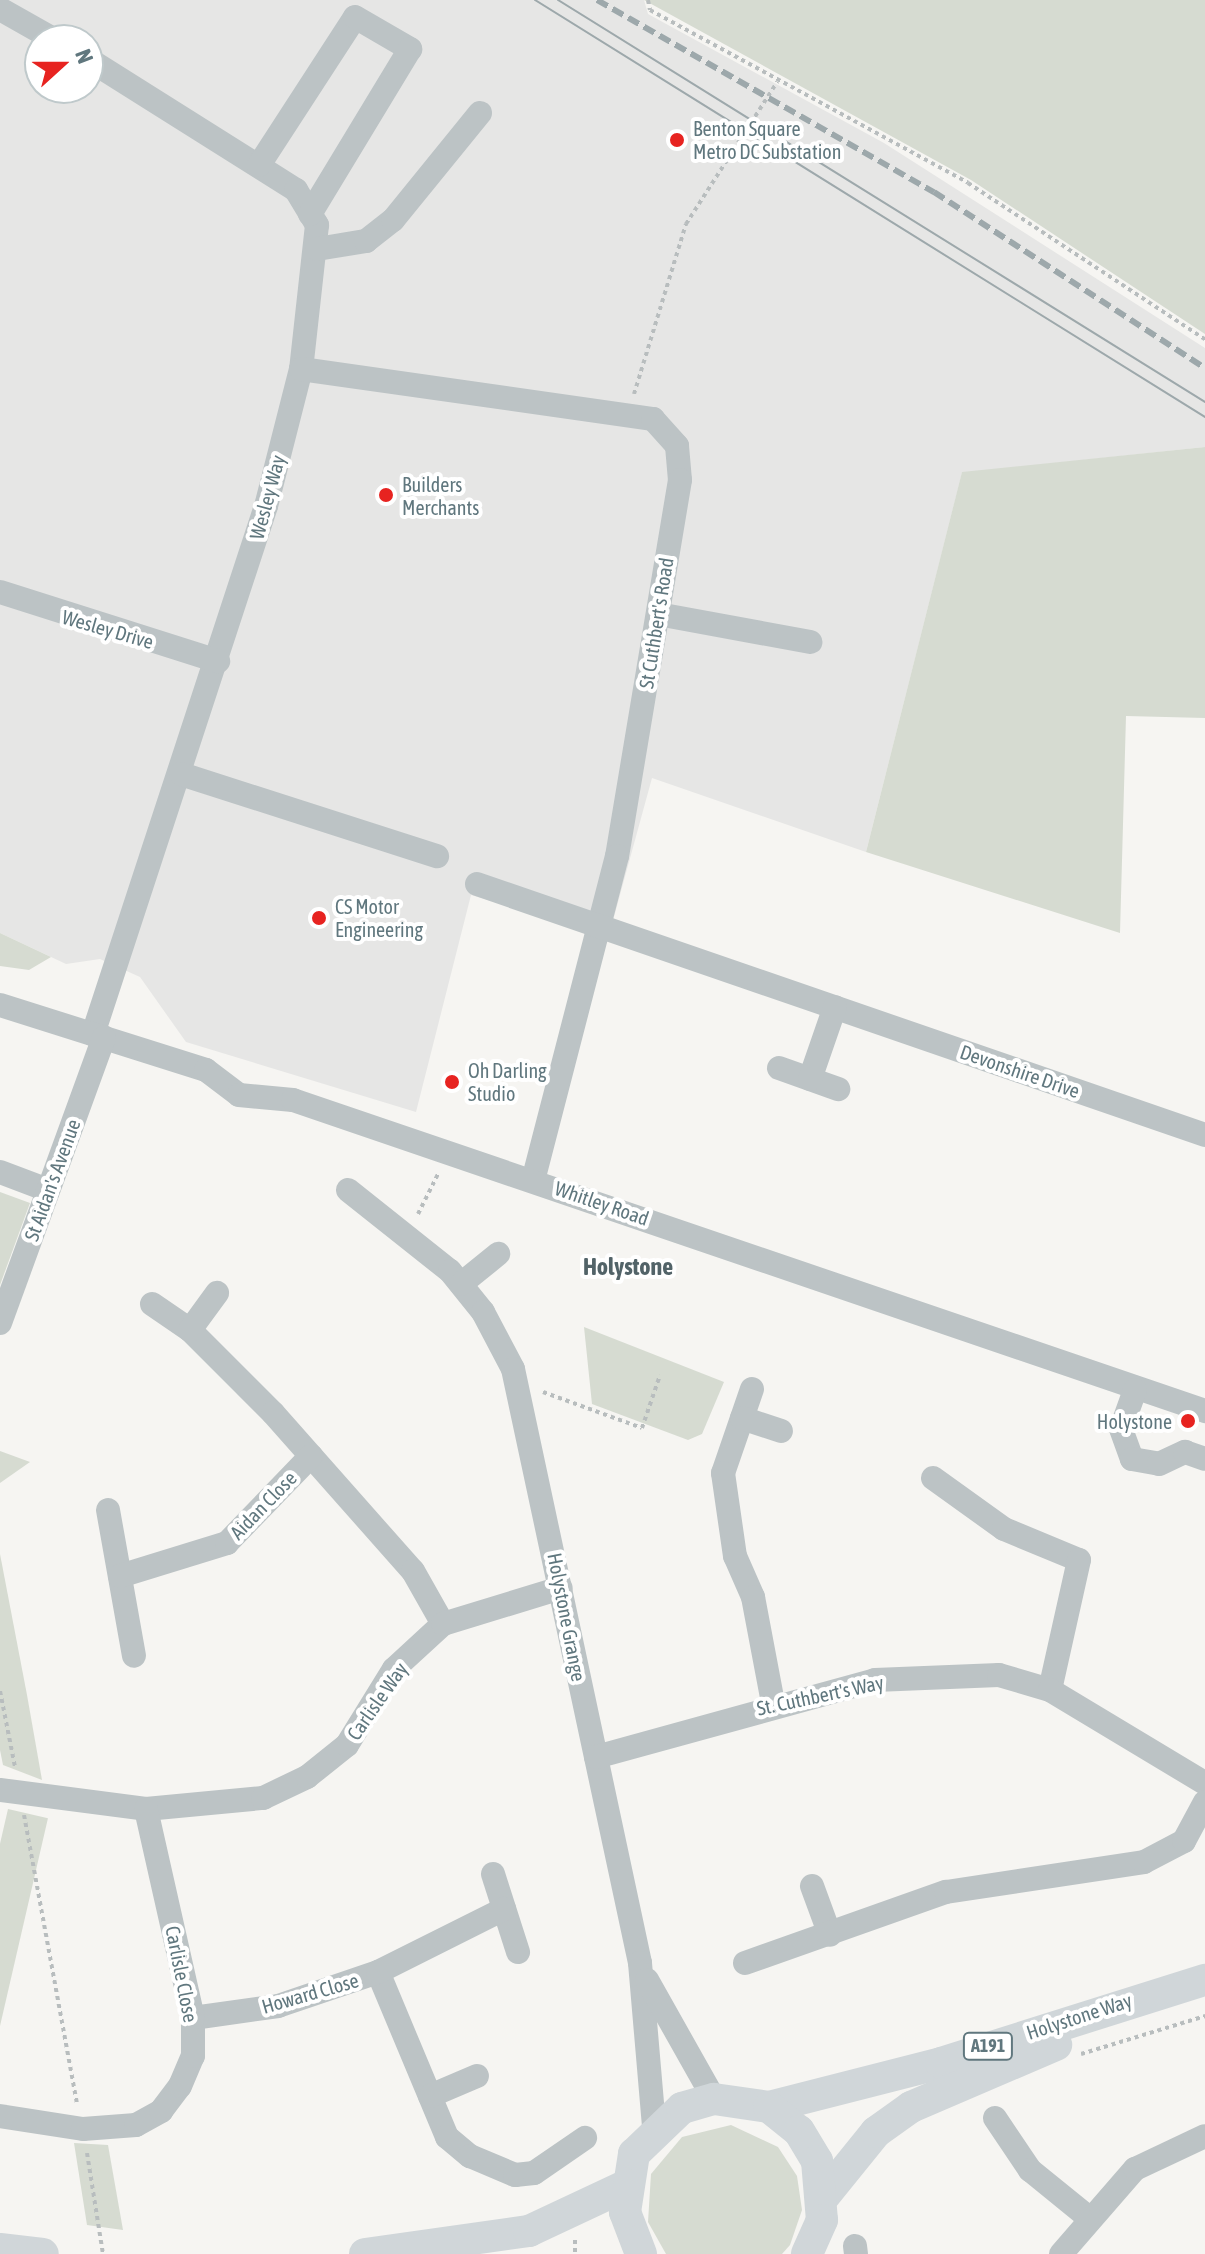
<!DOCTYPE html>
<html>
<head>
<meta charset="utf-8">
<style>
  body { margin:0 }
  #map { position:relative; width:1205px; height:2254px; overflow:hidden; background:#f6f5f2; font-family:"Asap Condensed",sans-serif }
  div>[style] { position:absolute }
  .built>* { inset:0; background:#e6e6e5 }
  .green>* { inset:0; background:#d6dbd1; transform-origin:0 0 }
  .path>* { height:4px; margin-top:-2px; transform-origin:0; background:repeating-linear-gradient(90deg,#b8bdbe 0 4px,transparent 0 8px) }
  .minor>* { height:24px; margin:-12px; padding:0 12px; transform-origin:12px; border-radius:12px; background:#bcc3c5 }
  .major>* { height:32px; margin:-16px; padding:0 16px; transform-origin:16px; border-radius:16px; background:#d0d6d9 }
  .tram>* { height:2px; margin:-1px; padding:0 1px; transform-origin:1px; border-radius:1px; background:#9da8ab }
  .rail>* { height:6px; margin-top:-3px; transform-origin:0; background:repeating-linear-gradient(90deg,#9da8ab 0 12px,transparent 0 18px) }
  .dots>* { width:22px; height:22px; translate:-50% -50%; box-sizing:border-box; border:4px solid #fff; border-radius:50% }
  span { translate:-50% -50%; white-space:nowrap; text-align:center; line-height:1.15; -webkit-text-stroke:8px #fff; paint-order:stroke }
  .shield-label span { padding:2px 6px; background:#fff; border:2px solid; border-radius:6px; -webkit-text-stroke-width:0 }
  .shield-label { font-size:18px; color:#60777e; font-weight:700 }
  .poi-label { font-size:20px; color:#60777e }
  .left { translate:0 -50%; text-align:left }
  .right { translate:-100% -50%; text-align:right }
  .street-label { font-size:20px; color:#60777e }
  .quarter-label { font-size:24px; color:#526368; font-weight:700 }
  .north { position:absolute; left:24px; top:24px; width:80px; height:80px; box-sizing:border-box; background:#fff; border:2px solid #bfc9cb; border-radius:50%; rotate:69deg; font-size:22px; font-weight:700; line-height:32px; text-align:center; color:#60777e }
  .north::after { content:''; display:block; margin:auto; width:28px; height:36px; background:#e72320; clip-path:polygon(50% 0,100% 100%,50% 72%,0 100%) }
</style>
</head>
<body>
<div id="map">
  <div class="built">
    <i style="clip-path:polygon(evenodd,0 0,644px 0,648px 14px,884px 143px,1205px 348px,1205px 447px,962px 473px,866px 852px,652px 778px,609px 935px,471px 895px,416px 1112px,186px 1042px,140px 977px,100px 959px,66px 964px,0 933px,0 0,40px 40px,88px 40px,88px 88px,40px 88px,40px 40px)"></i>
  </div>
  <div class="green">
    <i style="clip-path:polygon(644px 0,1205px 0,1205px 334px,971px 180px)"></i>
    <i style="clip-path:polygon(1205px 447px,1205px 718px,1126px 716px,1120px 933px,866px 852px,962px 472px)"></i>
    <i style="clip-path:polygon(0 933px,51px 957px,29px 970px,0 966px)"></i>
    <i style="clip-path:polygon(0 1192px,30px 1203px,0 1285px)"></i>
    <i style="clip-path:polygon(584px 1327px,724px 1382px,702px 1434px,688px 1440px,592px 1404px)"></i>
    <i style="clip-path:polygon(0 1451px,30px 1462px,0 1483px)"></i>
    <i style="clip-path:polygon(0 1554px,27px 1695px,42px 1780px,3px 1765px,0 1750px)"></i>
    <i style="left:8px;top:1809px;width:41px;height:308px;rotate:13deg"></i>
    <i style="clip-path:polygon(731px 2125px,778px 2147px,797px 2176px,802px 2210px,790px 2245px,782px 2254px,666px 2254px,648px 2222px,651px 2174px,682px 2137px)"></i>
    <i style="clip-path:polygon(74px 2143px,108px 2145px,123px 2230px,87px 2225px)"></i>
  </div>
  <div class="path">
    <i style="left:648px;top:0;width:10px;rotate:79deg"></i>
    <i style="left:650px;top:10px;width:362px;rotate:28.5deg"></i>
    <i style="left:968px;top:183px;width:284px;rotate:33.4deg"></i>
    <i style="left:634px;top:394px;width:178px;rotate:-73deg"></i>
    <i style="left:686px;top:224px;width:169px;rotate:-57.3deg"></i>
    <i style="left:418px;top:1214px;width:47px;rotate:-63.4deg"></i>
    <i style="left:543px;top:1392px;width:105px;rotate:20deg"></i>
    <i style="left:642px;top:1428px;width:56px;rotate:-71.2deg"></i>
    <i style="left:0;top:1691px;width:77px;rotate:78.8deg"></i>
    <i style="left:24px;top:1815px;width:295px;rotate:79.6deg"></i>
    <i style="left:1081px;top:2054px;width:130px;rotate:-17deg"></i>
    <i style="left:87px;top:2153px;width:102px;rotate:81deg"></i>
    <i style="left:575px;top:2240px;width:14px;rotate:90deg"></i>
  </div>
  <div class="minor">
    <i style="left:0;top:9px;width:63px;rotate:29.4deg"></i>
    <i style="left:88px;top:59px;width:246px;rotate:32.2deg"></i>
    <i style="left:296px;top:190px;width:41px;rotate:59deg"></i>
    <i style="left:317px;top:225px;width:145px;rotate:96.3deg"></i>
    <i style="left:301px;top:369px;width:141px;rotate:104.3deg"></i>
    <i style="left:266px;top:506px;width:556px;rotate:108.14deg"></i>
    <i style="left:259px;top:165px;width:176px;rotate:-57deg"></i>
    <i style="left:355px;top:17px;width:64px;rotate:30.2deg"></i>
    <i style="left:410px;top:49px;width:193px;rotate:121.2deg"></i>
    <i style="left:317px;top:249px;width:50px;rotate:-9.3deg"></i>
    <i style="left:366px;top:241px;width:34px;rotate:-38deg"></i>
    <i style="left:393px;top:220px;width:138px;rotate:-50.9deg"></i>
    <i style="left:301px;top:369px;width:356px;rotate:8.1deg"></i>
    <i style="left:653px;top:419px;width:36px;rotate:48deg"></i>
    <i style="left:677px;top:446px;width:34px;rotate:85deg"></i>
    <i style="left:680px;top:480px;width:381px;rotate:99.5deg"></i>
    <i style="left:617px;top:856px;width:335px;rotate:104.5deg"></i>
    <i style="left:0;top:592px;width:229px;rotate:17.6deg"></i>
    <i style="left:658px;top:614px;width:155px;rotate:10.4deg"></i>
    <i style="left:181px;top:774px;width:269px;rotate:17.8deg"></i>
    <i style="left:477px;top:884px;width:770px;rotate:19.02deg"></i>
    <i style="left:0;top:1005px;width:216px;rotate:17.5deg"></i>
    <i style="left:206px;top:1070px;width:41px;rotate:37.1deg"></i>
    <i style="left:239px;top:1095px;width:54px;rotate:5.3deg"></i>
    <i style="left:293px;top:1100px;width:964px;rotate:18.83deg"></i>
    <i style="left:779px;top:1068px;width:63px;rotate:19.6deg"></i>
    <i style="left:810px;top:1079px;width:76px;rotate:-70.9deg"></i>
    <i style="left:0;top:1172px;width:51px;rotate:20.6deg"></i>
    <i style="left:348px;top:1190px;width:130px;rotate:38.5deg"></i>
    <i style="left:450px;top:1271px;width:53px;rotate:51.2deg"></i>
    <i style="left:483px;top:1312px;width:64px;rotate:62.2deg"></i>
    <i style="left:513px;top:1369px;width:607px;rotate:77.93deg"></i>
    <i style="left:640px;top:1963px;width:165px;rotate:85.1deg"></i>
    <i style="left:461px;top:1284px;width:48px;rotate:-39deg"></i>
    <i style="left:152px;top:1304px;width:46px;rotate:34.4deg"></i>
    <i style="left:190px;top:1330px;width:117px;rotate:45deg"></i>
    <i style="left:273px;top:1413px;width:211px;rotate:48.5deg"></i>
    <i style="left:413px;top:1571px;width:61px;rotate:60.5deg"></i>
    <i style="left:0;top:1323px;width:304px;rotate:-70deg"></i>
    <i style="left:190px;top:1330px;width:46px;rotate:-53.9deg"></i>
    <i style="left:752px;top:1389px;width:89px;rotate:109deg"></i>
    <i style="left:723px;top:1473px;width:84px;rotate:81.8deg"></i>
    <i style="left:735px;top:1556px;width:45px;rotate:66.3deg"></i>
    <i style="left:753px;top:1597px;width:108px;rotate:79.3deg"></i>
    <i style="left:1135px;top:1390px;width:41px;rotate:109.7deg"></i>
    <i style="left:1121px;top:1429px;width:32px;rotate:70deg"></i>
    <i style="left:1132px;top:1459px;width:27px;rotate:10deg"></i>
    <i style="left:1159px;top:1464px;width:29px;rotate:-25deg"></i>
    <i style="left:1185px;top:1452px;width:21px;rotate:19deg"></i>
    <i style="left:742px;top:1418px;width:41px;rotate:18.4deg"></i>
    <i style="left:933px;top:1478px;width:87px;rotate:35.7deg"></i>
    <i style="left:1004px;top:1529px;width:81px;rotate:22.5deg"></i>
    <i style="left:1079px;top:1560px;width:133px;rotate:102.6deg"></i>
    <i style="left:108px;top:1510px;width:148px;rotate:79.9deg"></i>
    <i style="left:120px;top:1576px;width:112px;rotate:-17.1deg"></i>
    <i style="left:227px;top:1543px;width:121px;rotate:-46deg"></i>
    <i style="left:596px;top:1757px;width:289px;rotate:-15.4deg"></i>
    <i style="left:875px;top:1680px;width:124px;rotate:-2.3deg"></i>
    <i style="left:999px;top:1675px;width:53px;rotate:16.4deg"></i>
    <i style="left:1050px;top:1690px;width:181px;rotate:31deg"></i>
    <i style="left:0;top:1790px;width:147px;rotate:7.4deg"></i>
    <i style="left:146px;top:1809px;width:118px;rotate:-5.4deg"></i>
    <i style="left:263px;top:1798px;width:49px;rotate:-25.5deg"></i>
    <i style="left:307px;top:1777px;width:51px;rotate:-38.7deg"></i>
    <i style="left:347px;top:1745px;width:89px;rotate:-58.3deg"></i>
    <i style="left:394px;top:1669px;width:67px;rotate:-42.6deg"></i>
    <i style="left:443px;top:1624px;width:123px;rotate:-17deg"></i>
    <i style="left:493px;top:1874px;width:82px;rotate:72.2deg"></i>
    <i style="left:812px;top:1886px;width:52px;rotate:69.8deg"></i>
    <i style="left:745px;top:1963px;width:213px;rotate:-19.5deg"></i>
    <i style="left:946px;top:1892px;width:200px;rotate:-8.6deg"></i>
    <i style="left:1144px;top:1862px;width:45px;rotate:-27.7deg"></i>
    <i style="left:1184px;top:1841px;width:44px;rotate:-61.7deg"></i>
    <i style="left:378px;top:1972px;width:179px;rotate:67.3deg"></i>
    <i style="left:447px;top:2137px;width:30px;rotate:40deg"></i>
    <i style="left:470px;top:2156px;width:49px;rotate:22.9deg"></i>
    <i style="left:515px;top:2175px;width:19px;rotate:-6deg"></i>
    <i style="left:534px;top:2173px;width:62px;rotate:-34.5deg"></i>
    <i style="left:647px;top:1980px;width:137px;rotate:60.6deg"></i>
    <i style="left:193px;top:2018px;width:86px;rotate:-8deg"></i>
    <i style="left:278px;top:2006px;width:106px;rotate:-18.8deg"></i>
    <i style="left:378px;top:1972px;width:141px;rotate:-26.6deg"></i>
    <i style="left:430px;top:2096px;width:51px;rotate:-23.1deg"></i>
    <i style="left:0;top:2116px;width:84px;rotate:8.9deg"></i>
    <i style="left:83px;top:2129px;width:53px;rotate:-4.3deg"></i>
    <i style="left:136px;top:2125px;width:29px;rotate:-29deg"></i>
    <i style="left:161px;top:2111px;width:31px;rotate:-53deg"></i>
    <i style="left:180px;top:2086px;width:33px;rotate:-67deg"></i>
    <i style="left:193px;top:2056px;width:38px;rotate:-90deg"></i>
    <i style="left:193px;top:2018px;width:214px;rotate:-102.7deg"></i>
    <i style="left:995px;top:2118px;width:63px;rotate:56.1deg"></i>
    <i style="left:1030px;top:2170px;width:76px;rotate:39.1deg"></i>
    <i style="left:855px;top:2246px;width:8px;rotate:83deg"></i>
    <i style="left:1061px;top:2254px;width:113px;rotate:-49deg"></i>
    <i style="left:1135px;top:2169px;width:77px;rotate:-25.2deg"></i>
  </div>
  <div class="major">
    <i style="left:769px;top:2107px;width:178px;rotate:-14.3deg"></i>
    <i style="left:941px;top:2063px;width:277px;rotate:-17.5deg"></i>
    <i style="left:825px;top:2195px;width:81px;rotate:-51deg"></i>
    <i style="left:876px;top:2132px;width:43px;rotate:-35.5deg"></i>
    <i style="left:911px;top:2107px;width:158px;rotate:-23.2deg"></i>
    <i style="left:0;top:2249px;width:43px;rotate:6.6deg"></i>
    <i style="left:365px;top:2254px;width:166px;rotate:-8deg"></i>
    <i style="left:529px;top:2231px;width:106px;rotate:-25.1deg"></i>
    <i style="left:641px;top:2254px;width:45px;rotate:-110.9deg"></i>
    <i style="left:625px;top:2212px;width:59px;rotate:-81.2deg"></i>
    <i style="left:634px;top:2154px;width:66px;rotate:-43.8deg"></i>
    <i style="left:682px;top:2108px;width:33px;rotate:-16deg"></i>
    <i style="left:714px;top:2099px;width:56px;rotate:8.3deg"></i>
    <i style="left:769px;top:2107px;width:38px;rotate:39deg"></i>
    <i style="left:799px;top:2131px;width:35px;rotate:59deg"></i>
    <i style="left:817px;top:2161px;width:59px;rotate:85.2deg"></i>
    <i style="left:822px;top:2220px;width:37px;rotate:114deg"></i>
  </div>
  <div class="tram">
    <i style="left:535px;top:0;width:789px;rotate:31.9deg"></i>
    <i style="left:558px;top:0;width:762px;rotate:31.85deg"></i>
  </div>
  <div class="rail">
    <i style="left:597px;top:0;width:388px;rotate:29.7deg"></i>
    <i style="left:934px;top:192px;width:323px;rotate:33deg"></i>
  </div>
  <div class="dots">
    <i style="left:677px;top:140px;background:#e72320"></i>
    <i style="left:386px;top:495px;background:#e72320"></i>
    <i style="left:319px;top:918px;background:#e72320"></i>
    <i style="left:452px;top:1082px;background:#e72320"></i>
    <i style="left:1188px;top:1421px;background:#e72320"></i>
  </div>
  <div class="shield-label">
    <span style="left:988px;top:2046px">A191</span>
  </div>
  <div class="poi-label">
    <span class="left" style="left:693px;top:140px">Benton Square<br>Metro DC Substation</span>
    <span class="left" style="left:402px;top:496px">Builders<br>Merchants</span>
    <span class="left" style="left:335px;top:918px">CS Motor<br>Engineering</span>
    <span class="left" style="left:468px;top:1082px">Oh Darling<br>Studio</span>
    <span class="right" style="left:1172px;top:1421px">Holystone</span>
  </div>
  <div class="street-label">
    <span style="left:267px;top:497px;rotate:-75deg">Wesley Way</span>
    <span style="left:656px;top:623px;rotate:-81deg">St Cuthbert's Road</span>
    <span style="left:108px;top:629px;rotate:16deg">Wesley Drive</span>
    <span style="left:1020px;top:1071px;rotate:19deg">Devonshire Drive</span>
    <span style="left:52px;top:1180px;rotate:-70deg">St Aidan's Avenue</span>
    <span style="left:602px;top:1203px;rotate:19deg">Whitley Road</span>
    <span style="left:263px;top:1505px;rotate:-46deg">Aidan Close</span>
    <span style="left:567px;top:1617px;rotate:79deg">Holystone Grange</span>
    <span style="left:820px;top:1695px;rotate:-12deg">St. Cuthbert's Way</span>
    <span style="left:377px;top:1701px;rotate:-55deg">Carlisle Way</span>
    <span style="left:182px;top:1974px;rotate:79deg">Carlisle Close</span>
    <span style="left:310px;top:1993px;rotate:-16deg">Howard Close</span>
    <span style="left:1079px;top:2016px;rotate:-18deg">Holystone Way</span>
  </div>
  <div class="quarter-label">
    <span style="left:628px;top:1267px">Holystone</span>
  </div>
  <div class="north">N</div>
</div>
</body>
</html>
